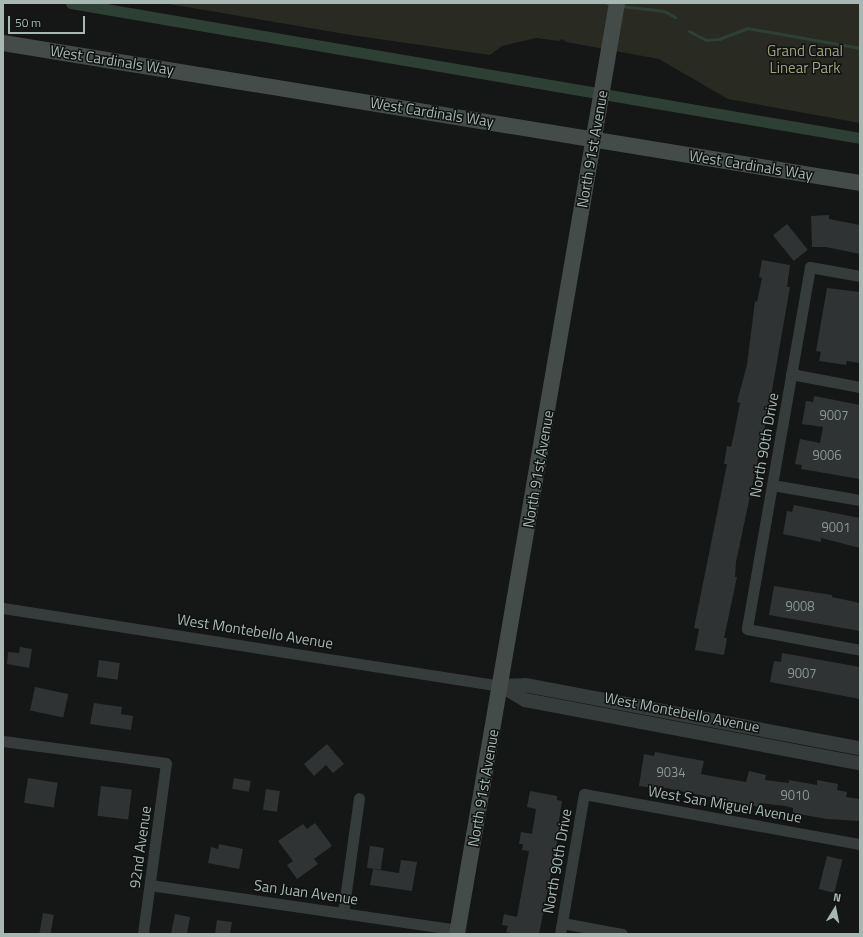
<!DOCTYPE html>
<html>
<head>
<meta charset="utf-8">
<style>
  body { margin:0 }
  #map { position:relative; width:863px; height:937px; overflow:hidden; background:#151717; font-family:"Titillium Web",sans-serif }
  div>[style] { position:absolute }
  .green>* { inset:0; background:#292a21 }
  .stream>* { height:3px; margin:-1.5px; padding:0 1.5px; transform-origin:1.5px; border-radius:1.5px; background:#2e4036 }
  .canal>* { height:11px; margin:-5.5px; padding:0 5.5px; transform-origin:5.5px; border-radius:5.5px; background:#2e4036 }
  .building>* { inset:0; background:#303333; transform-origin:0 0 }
  .minor>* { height:11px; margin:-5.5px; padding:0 5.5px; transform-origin:5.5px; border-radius:5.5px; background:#363c3b }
  .tertiary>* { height:14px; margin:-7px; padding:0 7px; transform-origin:7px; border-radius:7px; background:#363c3b }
  .secondary>* { height:16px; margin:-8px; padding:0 8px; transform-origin:8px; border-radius:8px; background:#444c4a }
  span { translate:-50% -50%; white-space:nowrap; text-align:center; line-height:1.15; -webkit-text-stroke:3px #101212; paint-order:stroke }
  .number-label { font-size:13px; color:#899792 }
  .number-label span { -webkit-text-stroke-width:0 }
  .park-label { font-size:15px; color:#a1a37e }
  .street-label { font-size:15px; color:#a7b8b2 }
  .frame { position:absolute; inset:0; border:4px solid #a7b8b2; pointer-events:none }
  .north { position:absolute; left:815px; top:889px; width:40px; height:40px; -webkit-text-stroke:3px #101212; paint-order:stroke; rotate:10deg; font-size:11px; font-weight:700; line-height:16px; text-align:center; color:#a7b8b2 }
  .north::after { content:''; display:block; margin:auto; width:14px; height:18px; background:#a7b8b2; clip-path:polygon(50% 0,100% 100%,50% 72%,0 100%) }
  .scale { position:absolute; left:8px; top:16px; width:77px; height:18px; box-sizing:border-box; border:2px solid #a7b8b2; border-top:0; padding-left:5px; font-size:12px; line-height:14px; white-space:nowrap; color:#a7b8b2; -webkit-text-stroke:3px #101212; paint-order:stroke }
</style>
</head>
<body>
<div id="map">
  <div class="green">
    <i style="clip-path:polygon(163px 3px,860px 3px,860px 123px,728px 99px,659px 59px,566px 42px,562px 39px,559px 41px,536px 38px,502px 46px,490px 55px,351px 35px)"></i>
  </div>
  <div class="stream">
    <i style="left:606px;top:3px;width:7px;rotate:8deg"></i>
    <i style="left:622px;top:6px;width:42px;rotate:6.8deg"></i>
    <i style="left:664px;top:11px;width:13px;rotate:29deg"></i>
    <i style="left:689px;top:31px;width:19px;rotate:28deg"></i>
    <i style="left:706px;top:40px;width:13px;rotate:-4deg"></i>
    <i style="left:719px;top:39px;width:30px;rotate:-21deg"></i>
    <i style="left:747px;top:28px;width:115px;rotate:10deg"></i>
  </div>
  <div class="canal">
    <i style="left:71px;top:3px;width:800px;rotate:9.71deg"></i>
  </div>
  <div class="building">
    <i style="clip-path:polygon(829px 215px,829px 219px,860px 225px,860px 254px,826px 247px,812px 247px,811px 216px)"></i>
    <i style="left:787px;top:224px;width:33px;height:18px;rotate:51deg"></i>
    <i style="clip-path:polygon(762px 260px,790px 265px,787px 287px,790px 287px,770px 402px,736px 562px,735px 577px,737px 577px,724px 638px,727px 638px,724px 655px,695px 650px,699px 629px,694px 628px,727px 464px,724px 464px,727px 446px,731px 447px,734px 434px,740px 403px,737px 402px,747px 365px,755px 301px,757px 302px,762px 278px,759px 277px)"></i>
    <i style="clip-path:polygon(827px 288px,860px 292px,860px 363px,847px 361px,846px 365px,819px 361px,821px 352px,816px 351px)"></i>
    <i style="clip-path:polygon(814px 396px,860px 405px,860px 479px,801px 469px,802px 465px,795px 464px,800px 439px,820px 443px,823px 427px,802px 424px,806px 401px,813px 402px)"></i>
    <i style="clip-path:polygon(794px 505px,860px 518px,860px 548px,821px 538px,821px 542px,783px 534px,787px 511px,792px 512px)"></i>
    <i style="clip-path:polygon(774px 586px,832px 595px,832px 597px,860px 603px,860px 631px,769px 615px)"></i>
    <i style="clip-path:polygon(20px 647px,32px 649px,29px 668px,7px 664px,8px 652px,19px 653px)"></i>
    <i style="clip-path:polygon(782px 653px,860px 667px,860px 699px,770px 682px,774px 661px,781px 662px)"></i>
    <i style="left:99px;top:660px;width:21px;height:17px;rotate:8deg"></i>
    <i style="left:35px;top:687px;width:34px;height:24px;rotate:12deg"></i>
    <i style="clip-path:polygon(94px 703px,122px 707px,121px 714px,133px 716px,131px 730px,90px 724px)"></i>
    <i style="clip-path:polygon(327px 744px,344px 764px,333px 773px,326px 765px,314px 776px,304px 764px)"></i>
    <i style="clip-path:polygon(655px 752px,704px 761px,701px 774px,722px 778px,746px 782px,749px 771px,766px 775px,765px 780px,789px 783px,789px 780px,817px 785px,817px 780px,838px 784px,837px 790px,847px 792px,846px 797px,860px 799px,860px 821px,827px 819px,793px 813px,793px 808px,785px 806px,760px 803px,759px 807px,656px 786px,655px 788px,639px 786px,644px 754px,654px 756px)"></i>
    <i style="left:28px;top:778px;width:30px;height:25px;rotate:9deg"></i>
    <i style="left:234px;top:778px;width:17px;height:11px;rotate:10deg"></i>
    <i style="left:101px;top:786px;width:31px;height:30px;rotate:7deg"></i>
    <i style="left:266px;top:789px;width:14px;height:21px;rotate:8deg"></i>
    <i style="clip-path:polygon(530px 791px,557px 796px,557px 800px,562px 801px,558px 827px,560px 827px,539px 934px,515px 934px,506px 932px,508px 926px,502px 925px,504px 914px,517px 917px,529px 851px,522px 850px,523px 844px,519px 844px,521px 832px,532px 834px,536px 809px,527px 807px)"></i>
    <i style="clip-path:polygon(315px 823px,332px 846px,314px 859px,318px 864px,297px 879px,287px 865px,293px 861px,278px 841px,303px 824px,307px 829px)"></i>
    <i style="clip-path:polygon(219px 844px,243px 849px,239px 869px,208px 863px,211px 847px,218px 849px)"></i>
    <i style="left:370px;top:846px;width:14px;height:22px;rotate:8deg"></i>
    <i style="left:827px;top:856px;width:16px;height:34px;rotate:14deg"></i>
    <i style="clip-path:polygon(401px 860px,417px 862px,412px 891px,370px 885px,373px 869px,399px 873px)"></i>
    <i style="left:43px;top:913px;width:11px;height:21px;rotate:10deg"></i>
    <i style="clip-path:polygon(175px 914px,190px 917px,187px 934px,171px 934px)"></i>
    <i style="clip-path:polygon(217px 920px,232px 922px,230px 934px,215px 934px)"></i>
  </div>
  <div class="minor">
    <i style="left:860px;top:276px;width:51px;rotate:-169.8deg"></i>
    <i style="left:810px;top:267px;width:367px;rotate:99.9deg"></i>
    <i style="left:747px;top:629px;width:115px;rotate:10.5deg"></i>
    <i style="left:791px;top:374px;width:70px;rotate:10.7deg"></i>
    <i style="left:772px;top:485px;width:89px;rotate:9.7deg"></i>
    <i style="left:3px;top:608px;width:504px;rotate:8.9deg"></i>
    <i style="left:3px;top:741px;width:164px;rotate:7.7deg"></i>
    <i style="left:166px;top:763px;width:173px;rotate:97.7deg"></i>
    <i style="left:150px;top:885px;width:311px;rotate:8.3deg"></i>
    <i style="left:343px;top:913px;width:116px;rotate:-82.1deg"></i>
    <i style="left:562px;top:923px;width:61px;rotate:10.4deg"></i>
    <i style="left:560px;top:934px;width:142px;rotate:-80.3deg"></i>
    <i style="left:584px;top:794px;width:280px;rotate:10.3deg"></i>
  </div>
  <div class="tertiary">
    <i style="left:501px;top:686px;width:28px;rotate:30deg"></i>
    <i style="left:525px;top:700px;width:341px;rotate:10.7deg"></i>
    <i style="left:501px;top:686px;width:24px;rotate:-2deg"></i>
    <i style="left:525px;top:685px;width:341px;rotate:10.7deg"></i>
  </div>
  <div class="secondary">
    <i style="left:3px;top:43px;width:868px;rotate:9.28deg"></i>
    <i style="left:457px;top:934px;width:945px;rotate:-80.25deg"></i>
  </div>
  <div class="number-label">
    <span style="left:834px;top:415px">9007</span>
    <span style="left:827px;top:455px">9006</span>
    <span style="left:836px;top:527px">9001</span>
    <span style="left:800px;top:606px">9008</span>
    <span style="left:802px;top:673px">9007</span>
    <span style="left:671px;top:772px">9034</span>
    <span style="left:795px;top:795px">9010</span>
  </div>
  <div class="park-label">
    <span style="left:805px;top:59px">Grand Canal<br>Linear Park</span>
  </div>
  <div class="street-label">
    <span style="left:112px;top:60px;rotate:9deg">West Cardinals Way</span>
    <span style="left:432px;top:112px;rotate:9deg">West Cardinals Way</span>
    <span style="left:592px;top:149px;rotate:-80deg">North 91st Avenue</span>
    <span style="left:751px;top:165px;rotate:9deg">West Cardinals Way</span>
    <span style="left:764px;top:445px;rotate:-80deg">North 90th Drive</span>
    <span style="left:538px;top:469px;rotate:-80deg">North 91st Avenue</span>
    <span style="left:255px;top:631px;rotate:9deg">West Montebello Avenue</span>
    <span style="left:682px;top:712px;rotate:11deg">West Montebello Avenue</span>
    <span style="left:483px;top:788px;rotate:-80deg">North 91st Avenue</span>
    <span style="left:725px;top:804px;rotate:10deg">West San Miguel Avenue</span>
    <span style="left:140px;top:847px;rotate:-82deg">92nd Avenue</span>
    <span style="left:557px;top:861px;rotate:-80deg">North 90th Drive</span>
    <span style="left:306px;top:892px;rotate:8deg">San Juan Avenue</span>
  </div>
  <div class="frame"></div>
  <div class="north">N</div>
  <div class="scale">50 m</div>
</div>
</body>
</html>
